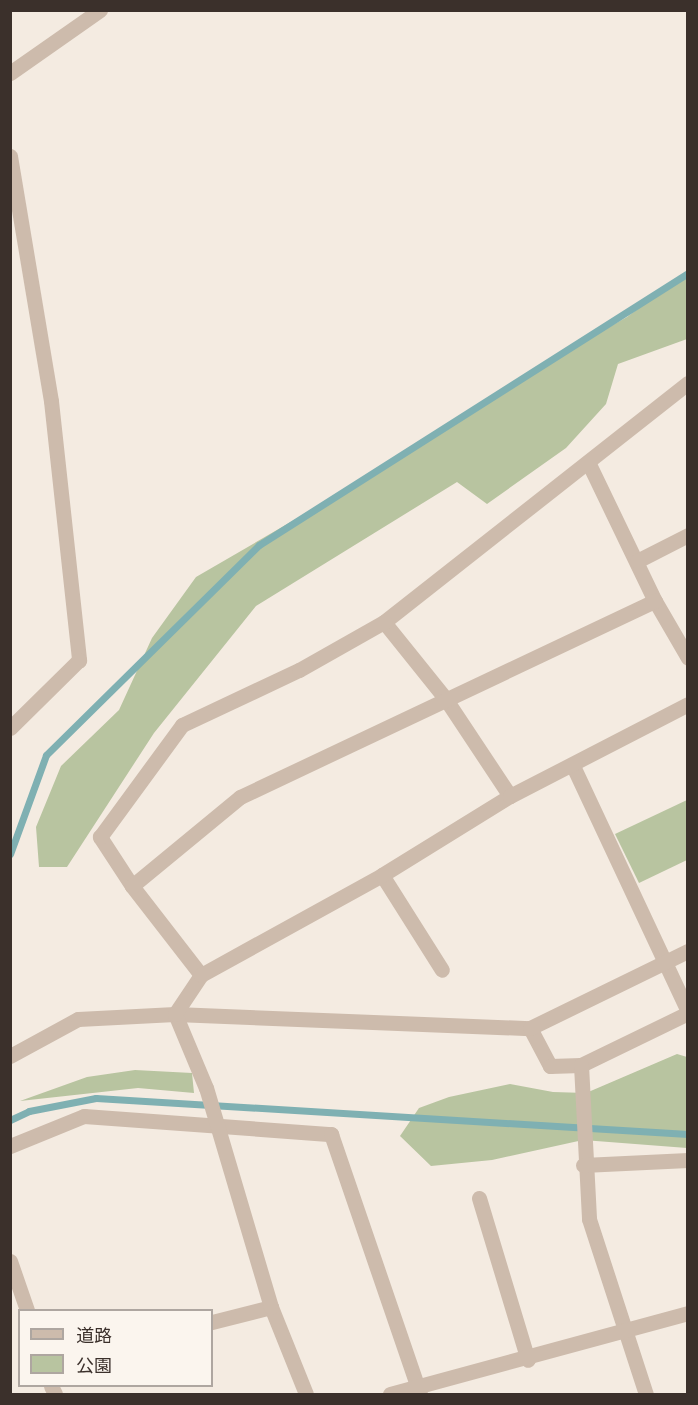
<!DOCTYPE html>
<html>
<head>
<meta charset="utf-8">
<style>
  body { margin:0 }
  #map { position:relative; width:698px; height:1405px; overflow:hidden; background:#f4ebe1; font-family:Signika,"Noto Sans JP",sans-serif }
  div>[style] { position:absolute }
  .green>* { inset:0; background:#b8c4a0 }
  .stream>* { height:7px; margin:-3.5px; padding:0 3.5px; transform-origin:3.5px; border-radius:3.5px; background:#7fb0b2 }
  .street>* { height:15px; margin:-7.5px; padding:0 7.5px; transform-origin:7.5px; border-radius:7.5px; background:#cdbbac }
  span { translate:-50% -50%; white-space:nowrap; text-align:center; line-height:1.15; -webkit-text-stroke:4.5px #fbf5ee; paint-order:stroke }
  .frame { position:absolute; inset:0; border:12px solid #3b302b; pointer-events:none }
  .legend { position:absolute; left:18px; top:1309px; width:195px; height:78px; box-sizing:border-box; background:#fbf5ee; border:2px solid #aea6a0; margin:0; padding:8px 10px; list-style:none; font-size:18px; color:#3b302b }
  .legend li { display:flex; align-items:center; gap:12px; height:30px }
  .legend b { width:30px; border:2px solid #aea6a0 }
</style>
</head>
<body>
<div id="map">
  <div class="green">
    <i style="clip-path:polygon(687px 272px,687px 339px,618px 364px,606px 404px,566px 448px,487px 504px,457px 482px,256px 606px,154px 733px,67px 867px,39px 867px,36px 827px,61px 766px,119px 710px,152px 638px,196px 577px,375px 473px,547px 362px,627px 317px)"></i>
    <i style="clip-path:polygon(687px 800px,687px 860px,639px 883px,615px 834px)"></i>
    <i style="clip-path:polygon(677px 1054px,687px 1057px,687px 1148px,583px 1140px,492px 1160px,431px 1166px,400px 1136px,419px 1108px,449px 1097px,510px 1084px,553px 1092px,586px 1093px)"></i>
    <i style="clip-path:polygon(135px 1070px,192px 1073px,194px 1093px,138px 1088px,20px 1101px,87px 1077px)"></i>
  </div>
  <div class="stream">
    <i style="left:10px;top:854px;width:105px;rotate:-70deg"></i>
    <i style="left:46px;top:755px;width:299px;rotate:-44.6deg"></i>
    <i style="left:259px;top:545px;width:508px;rotate:-32.38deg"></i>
    <i style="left:10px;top:1120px;width:21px;rotate:-25deg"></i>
    <i style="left:29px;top:1111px;width:68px;rotate:-11deg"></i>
    <i style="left:96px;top:1098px;width:593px;rotate:3.48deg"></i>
  </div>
  <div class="street">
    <i style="left:10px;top:73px;width:110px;rotate:-35deg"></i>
    <i style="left:10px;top:156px;width:248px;rotate:80.5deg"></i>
    <i style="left:51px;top:401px;width:261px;rotate:83.8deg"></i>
    <i style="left:79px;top:660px;width:97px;rotate:135.4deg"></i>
    <i style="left:588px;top:462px;width:154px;rotate:64.3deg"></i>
    <i style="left:655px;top:601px;width:66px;rotate:59.9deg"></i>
    <i style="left:637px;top:561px;width:57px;rotate:-27deg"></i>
    <i style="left:573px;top:766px;width:271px;rotate:64.9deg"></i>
    <i style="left:510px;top:796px;width:118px;rotate:-123.6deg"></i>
    <i style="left:445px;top:698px;width:97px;rotate:-128.8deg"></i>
    <i style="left:384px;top:622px;width:387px;rotate:-38.2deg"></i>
    <i style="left:382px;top:875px;width:112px;rotate:57.7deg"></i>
    <i style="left:132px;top:886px;width:59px;rotate:-123.1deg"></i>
    <i style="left:100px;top:837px;width:139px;rotate:-53.8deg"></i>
    <i style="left:182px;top:725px;width:129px;rotate:-25.2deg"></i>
    <i style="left:299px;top:670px;width:98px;rotate:-29.5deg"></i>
    <i style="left:201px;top:975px;width:113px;rotate:-127.8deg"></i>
    <i style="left:132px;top:886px;width:140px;rotate:-39.5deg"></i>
    <i style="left:240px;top:797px;width:459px;rotate:-25.3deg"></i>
    <i style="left:530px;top:1028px;width:43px;rotate:62.2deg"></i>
    <i style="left:550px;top:1066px;width:31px;rotate:-2deg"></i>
    <i style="left:581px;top:1065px;width:119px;rotate:-25.9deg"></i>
    <i style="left:10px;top:1056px;width:77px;rotate:-28.6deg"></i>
    <i style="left:78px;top:1019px;width:97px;rotate:-3deg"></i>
    <i style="left:175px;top:1014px;width:355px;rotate:2.3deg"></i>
    <i style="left:530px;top:1028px;width:176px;rotate:-26deg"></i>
    <i style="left:581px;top:1065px;width:154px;rotate:87deg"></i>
    <i style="left:589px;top:1219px;width:184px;rotate:72deg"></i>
    <i style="left:10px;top:1146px;width:80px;rotate:-22.1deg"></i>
    <i style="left:84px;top:1116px;width:248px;rotate:4.2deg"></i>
    <i style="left:331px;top:1134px;width:275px;rotate:71.1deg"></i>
    <i style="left:583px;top:1165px;width:105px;rotate:-2.7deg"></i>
    <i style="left:479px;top:1198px;width:169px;rotate:73.2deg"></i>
    <i style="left:10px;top:1261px;width:52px;rotate:70.9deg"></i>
    <i style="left:212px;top:1322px;width:61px;rotate:-14.3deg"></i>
    <i style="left:51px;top:1386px;width:9px;rotate:63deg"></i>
    <i style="left:306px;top:1394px;width:94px;rotate:-111.9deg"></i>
    <i style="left:271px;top:1307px;width:228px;rotate:-106.5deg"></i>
    <i style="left:206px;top:1088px;width:80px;rotate:-112.7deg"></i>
    <i style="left:175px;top:1014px;width:47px;rotate:-56.3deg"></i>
    <i style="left:201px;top:975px;width:207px;rotate:-28.9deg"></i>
    <i style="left:382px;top:875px;width:150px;rotate:-31.7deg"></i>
    <i style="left:510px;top:796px;width:200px;rotate:-27.3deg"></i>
    <i style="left:390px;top:1394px;width:309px;rotate:-15.2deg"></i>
  </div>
  <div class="frame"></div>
  <ul class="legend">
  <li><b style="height:8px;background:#cdbbac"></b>道路</li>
  <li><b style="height:16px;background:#b8c4a0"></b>公園</li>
  </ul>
</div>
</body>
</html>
